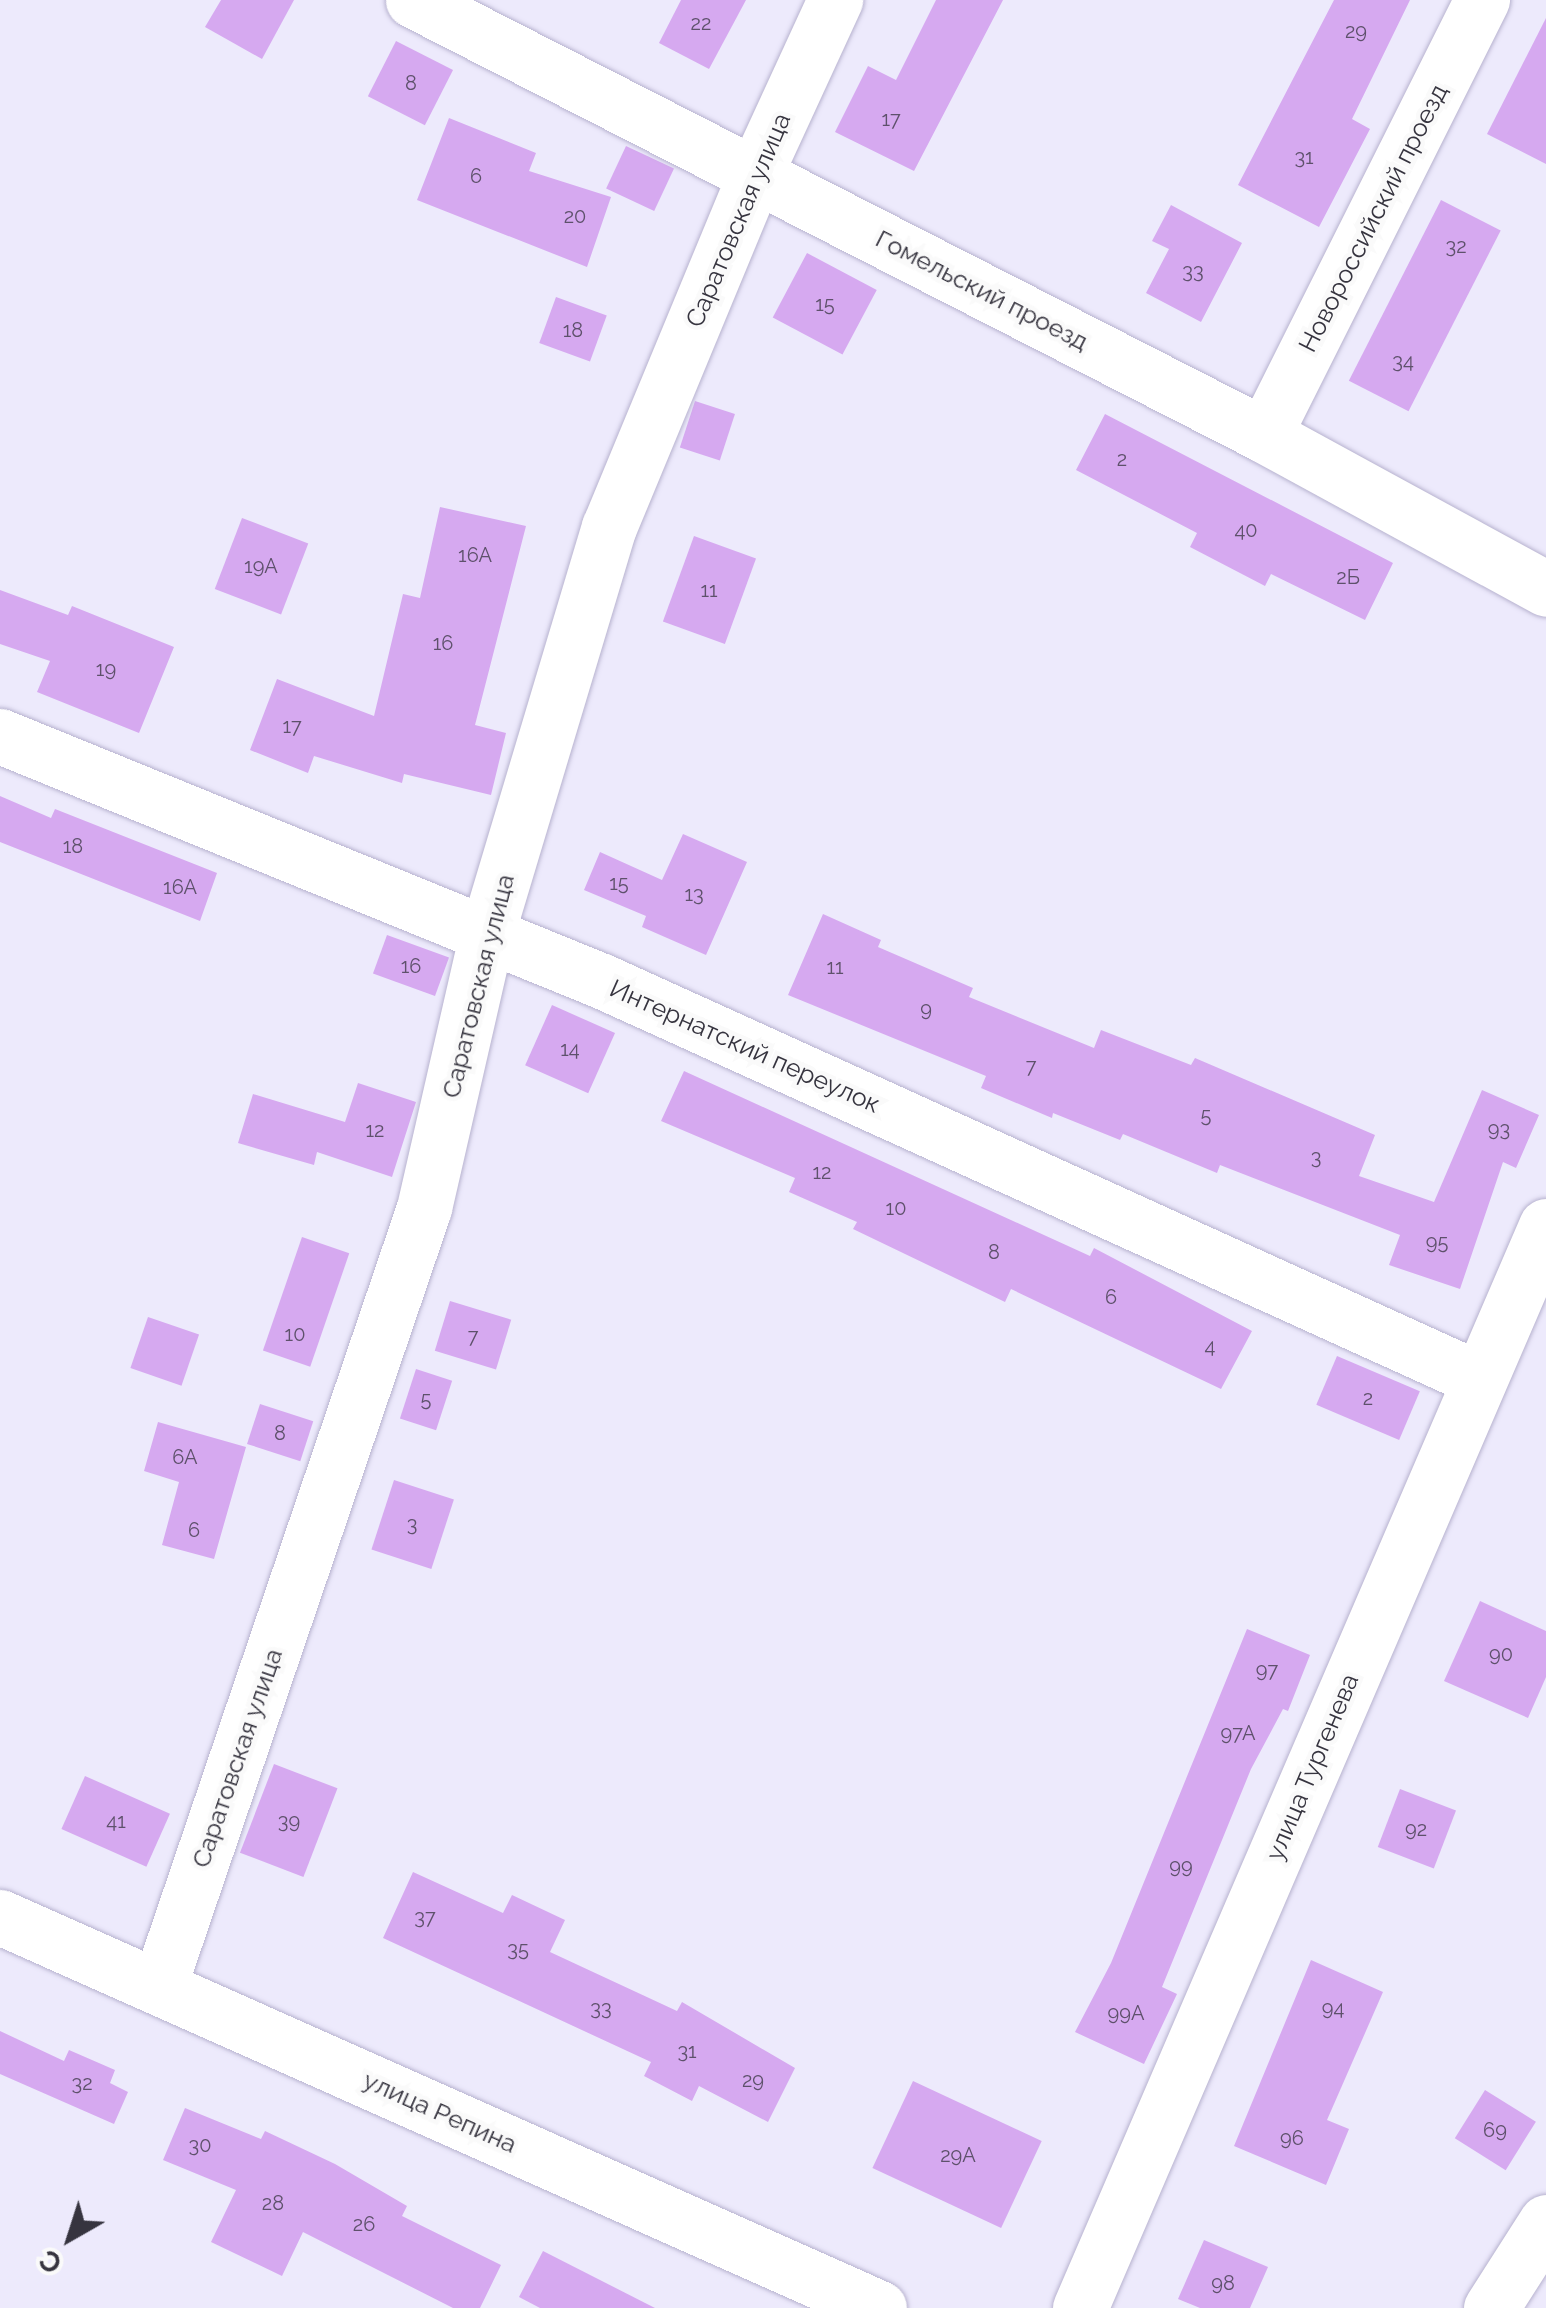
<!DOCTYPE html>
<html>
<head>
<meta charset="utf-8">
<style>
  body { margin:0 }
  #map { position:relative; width:1546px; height:2308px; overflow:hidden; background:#edeafc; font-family:Raleway,sans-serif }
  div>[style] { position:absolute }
  .building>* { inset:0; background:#d6a9f0; transform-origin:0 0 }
  .roads { filter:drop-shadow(0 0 2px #b7b2cf) drop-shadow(0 0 2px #b7b2cf) }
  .minor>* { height:55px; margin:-27.5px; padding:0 27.5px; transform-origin:27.5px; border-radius:27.5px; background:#fff }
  span { translate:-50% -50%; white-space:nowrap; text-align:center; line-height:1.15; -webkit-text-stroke:9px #fafafa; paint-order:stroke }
  .number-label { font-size:20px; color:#5e516b }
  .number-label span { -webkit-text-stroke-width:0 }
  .street-label { font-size:25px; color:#36343f }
  .north { position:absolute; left:20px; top:2188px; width:100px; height:100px; -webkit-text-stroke:8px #fafafa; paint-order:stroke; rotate:219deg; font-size:28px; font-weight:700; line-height:40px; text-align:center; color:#36343f }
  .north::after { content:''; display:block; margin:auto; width:35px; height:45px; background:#36343f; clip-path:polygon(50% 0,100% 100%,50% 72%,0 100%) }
</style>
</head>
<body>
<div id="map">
  <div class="building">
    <i style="clip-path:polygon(221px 0,294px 0,262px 59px,205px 27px)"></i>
    <i style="clip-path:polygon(681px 0,746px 0,709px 69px,659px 43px)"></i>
    <i style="clip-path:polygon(936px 0,1003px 0,914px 171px,835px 132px,868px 66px,896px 80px)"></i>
    <i style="clip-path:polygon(1334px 0,1410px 0,1352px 119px,1370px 129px,1319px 227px,1238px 185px)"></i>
    <i style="clip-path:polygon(1546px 18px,1546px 164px,1487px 134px)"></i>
    <i style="left:396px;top:41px;width:64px;height:62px;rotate:27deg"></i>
    <i style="clip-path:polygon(449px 118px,536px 153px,529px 171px,611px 197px,587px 267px,417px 200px)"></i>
    <i style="left:626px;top:146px;width:53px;height:47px;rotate:25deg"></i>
    <i style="left:1441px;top:200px;width:67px;height:203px;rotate:27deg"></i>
    <i style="clip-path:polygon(1171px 205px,1242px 243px,1201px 322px,1146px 293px,1169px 249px,1152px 241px)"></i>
    <i style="left:807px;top:253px;width:79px;height:73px;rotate:28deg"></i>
    <i style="left:556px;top:297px;width:54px;height:49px;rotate:20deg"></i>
    <i style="left:695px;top:401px;width:42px;height:49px;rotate:18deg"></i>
    <i style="clip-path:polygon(1105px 414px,1393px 563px,1365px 620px,1271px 574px,1265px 586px,1190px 547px,1197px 533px,1076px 470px)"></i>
    <i style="clip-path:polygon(440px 507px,526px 526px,475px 725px,506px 733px,491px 795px,404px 774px,402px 783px,314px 756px,308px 773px,250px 750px,277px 679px,374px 716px,403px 594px,420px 598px)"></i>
    <i style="left:242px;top:518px;width:71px;height:76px;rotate:21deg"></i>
    <i style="left:694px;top:536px;width:66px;height:91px;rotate:20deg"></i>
    <i style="clip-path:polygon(0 590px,68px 615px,72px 606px,174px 647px,139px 733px,37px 692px,50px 661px,0 644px)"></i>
    <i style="clip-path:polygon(0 796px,51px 818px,55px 809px,217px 873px,200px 921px,0 842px)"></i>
    <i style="clip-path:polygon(683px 834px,747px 862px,706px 955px,642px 927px,646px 916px,584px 890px,600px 852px,662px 880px)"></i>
    <i style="clip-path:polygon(823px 914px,881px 940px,878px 947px,973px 988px,969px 997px,1094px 1048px,1101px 1030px,1191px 1065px,1195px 1058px,1375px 1135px,1359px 1176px,1434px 1202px,1482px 1090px,1539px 1115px,1516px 1168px,1503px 1162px,1460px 1289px,1389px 1265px,1400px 1235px,1220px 1165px,1217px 1173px,1123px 1134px,1120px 1140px,1053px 1113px,1052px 1118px,981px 1088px,986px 1076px,788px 995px)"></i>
    <i style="left:387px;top:935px;width:66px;height:41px;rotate:20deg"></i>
    <i style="left:552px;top:1005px;width:69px;height:66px;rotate:24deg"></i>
    <i style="clip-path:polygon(684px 1071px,1090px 1256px,1094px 1248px,1252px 1331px,1221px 1389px,1011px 1289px,1005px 1302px,853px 1229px,857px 1222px,789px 1192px,795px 1178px,661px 1121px)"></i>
    <i style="clip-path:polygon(358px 1083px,416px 1102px,392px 1177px,317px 1152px,314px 1165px,238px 1143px,253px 1094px,345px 1122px)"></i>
    <i style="left:302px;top:1237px;width:50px;height:120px;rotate:19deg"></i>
    <i style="left:450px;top:1301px;width:64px;height:52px;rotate:17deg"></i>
    <i style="left:148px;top:1317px;width:54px;height:54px;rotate:19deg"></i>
    <i style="left:1337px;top:1356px;width:90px;height:53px;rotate:23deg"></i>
    <i style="left:416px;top:1369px;width:38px;height:52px;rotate:18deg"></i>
    <i style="left:260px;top:1404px;width:56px;height:42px;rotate:18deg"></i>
    <i style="clip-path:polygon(158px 1422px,246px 1447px,214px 1559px,162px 1545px,179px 1482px,144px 1471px)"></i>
    <i style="left:394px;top:1480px;width:63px;height:73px;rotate:18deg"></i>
    <i style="clip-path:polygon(1480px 1601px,1546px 1631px,1546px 1677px,1528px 1718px,1444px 1681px)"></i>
    <i style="clip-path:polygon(1247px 1629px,1310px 1655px,1288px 1711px,1283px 1709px,1251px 1769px,1162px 1987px,1177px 1994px,1144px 2064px,1075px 2032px,1111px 1963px)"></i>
    <i style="left:274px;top:1764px;width:68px;height:95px;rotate:21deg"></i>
    <i style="left:85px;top:1776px;width:93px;height:58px;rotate:24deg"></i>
    <i style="left:1400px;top:1789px;width:60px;height:62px;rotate:21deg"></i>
    <i style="clip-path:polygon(413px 1872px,503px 1913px,512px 1895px,565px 1920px,550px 1952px,677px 2011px,682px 2002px,795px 2068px,768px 2122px,699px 2086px,692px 2101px,644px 2076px,651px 2062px,383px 1938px)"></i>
    <i style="clip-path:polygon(1311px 1960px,1383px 1992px,1327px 2120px,1349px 2129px,1326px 2185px,1234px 2146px)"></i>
    <i style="clip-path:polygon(0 2031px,64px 2061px,69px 2050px,115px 2070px,110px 2083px,128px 2092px,114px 2124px,0 2074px)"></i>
    <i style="left:913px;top:2081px;width:142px;height:96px;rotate:25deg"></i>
    <i style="left:1485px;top:2090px;width:60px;height:57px;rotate:32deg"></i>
    <i style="clip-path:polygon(185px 2108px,261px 2139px,265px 2131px,335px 2164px,407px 2206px,402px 2216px,501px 2265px,480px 2308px,453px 2308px,303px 2232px,282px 2276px,211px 2242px,236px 2190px,163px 2160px)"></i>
    <i style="clip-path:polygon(1204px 2240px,1268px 2267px,1250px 2308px,1200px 2308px,1178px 2299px)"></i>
    <i style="clip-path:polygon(543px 2251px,655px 2308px,540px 2308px,519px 2297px)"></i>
  </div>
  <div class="roads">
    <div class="minor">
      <i style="left:413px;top:0;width:956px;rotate:27.07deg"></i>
      <i style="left:1264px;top:435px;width:321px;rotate:28.6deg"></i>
      <i style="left:1264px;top:435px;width:487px;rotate:-63.4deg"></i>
      <i style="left:0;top:736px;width:650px;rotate:22.15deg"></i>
      <i style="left:602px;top:981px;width:963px;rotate:24.41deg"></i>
      <i style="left:0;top:1917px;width:962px;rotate:23.98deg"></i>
      <i style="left:159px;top:1986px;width:822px;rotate:-71.19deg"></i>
      <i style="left:424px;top:1208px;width:282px;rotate:-77.1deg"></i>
      <i style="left:487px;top:933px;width:424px;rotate:-73.3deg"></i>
      <i style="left:609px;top:527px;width:382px;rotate:-67.5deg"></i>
      <i style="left:755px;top:174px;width:192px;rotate:-65.3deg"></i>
      <i style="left:1080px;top:2308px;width:1178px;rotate:-66.7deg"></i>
      <i style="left:1491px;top:2308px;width:102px;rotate:-57.4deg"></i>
    </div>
  </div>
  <div class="number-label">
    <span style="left:701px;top:23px">22</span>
    <span style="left:1356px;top:31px">29</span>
    <span style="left:411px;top:83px">8</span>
    <span style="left:891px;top:119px">17</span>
    <span style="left:1304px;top:157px">31</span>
    <span style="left:476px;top:176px">6</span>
    <span style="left:575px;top:216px">20</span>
    <span style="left:1456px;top:246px">32</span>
    <span style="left:1193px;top:271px">33</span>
    <span style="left:825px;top:304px">15</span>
    <span style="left:573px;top:330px">18</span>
    <span style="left:1403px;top:361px">34</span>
    <span style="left:1122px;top:459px">2</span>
    <span style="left:1246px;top:530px">40</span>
    <span style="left:475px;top:555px">16А</span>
    <span style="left:261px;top:566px">19А</span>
    <span style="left:1348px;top:577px">2Б</span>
    <span style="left:709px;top:590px">11</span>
    <span style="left:443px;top:643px">16</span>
    <span style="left:106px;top:669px">19</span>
    <span style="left:292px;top:726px">17</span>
    <span style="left:73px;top:846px">18</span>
    <span style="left:619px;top:883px">15</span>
    <span style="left:180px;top:887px">16А</span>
    <span style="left:694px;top:894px">13</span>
    <span style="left:411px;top:966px">16</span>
    <span style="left:835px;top:967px">11</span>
    <span style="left:926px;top:1009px">9</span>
    <span style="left:570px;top:1049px">14</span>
    <span style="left:1031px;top:1066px">7</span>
    <span style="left:1206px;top:1115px">5</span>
    <span style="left:1499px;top:1129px">93</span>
    <span style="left:375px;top:1130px">12</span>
    <span style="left:1316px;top:1157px">3</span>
    <span style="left:822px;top:1172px">12</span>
    <span style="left:896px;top:1208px">10</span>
    <span style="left:1437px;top:1242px">95</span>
    <span style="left:994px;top:1252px">8</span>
    <span style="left:1111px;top:1297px">6</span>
    <span style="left:295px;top:1334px">10</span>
    <span style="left:473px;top:1336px">7</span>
    <span style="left:1210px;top:1346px">4</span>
    <span style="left:1368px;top:1398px">2</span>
    <span style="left:426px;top:1399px">5</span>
    <span style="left:280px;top:1433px">8</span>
    <span style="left:185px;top:1457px">6А</span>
    <span style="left:412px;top:1524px">3</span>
    <span style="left:194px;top:1530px">6</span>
    <span style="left:1501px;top:1654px">90</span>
    <span style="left:1267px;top:1670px">97</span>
    <span style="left:1238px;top:1733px">97А</span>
    <span style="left:116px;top:1821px">41</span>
    <span style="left:289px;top:1821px">39</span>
    <span style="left:1416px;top:1829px">92</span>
    <span style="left:1181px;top:1866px">99</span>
    <span style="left:425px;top:1917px">37</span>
    <span style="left:518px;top:1949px">35</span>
    <span style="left:601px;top:2008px">33</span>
    <span style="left:1333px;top:2008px">94</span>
    <span style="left:1126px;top:2013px">99А</span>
    <span style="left:687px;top:2051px">31</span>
    <span style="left:753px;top:2080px">29</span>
    <span style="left:82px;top:2083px">32</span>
    <span style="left:1495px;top:2130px">69</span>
    <span style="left:1292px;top:2138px">96</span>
    <span style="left:200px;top:2145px">30</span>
    <span style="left:958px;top:2155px">29А</span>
    <span style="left:273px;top:2203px">28</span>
    <span style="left:364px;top:2224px">26</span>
    <span style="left:1223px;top:2283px">98</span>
  </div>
  <div class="street-label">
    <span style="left:1373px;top:218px;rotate:-63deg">Новороссийский проезд</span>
    <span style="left:738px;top:220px;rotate:-67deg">Саратовская улица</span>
    <span style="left:982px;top:290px;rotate:27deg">Гомельский проезд</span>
    <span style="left:478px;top:986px;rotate:-76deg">Саратовская улица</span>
    <span style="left:745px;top:1046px;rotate:24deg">Интернатский переулок</span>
    <span style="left:237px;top:1758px;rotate:-71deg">Саратовская улица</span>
    <span style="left:1312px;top:1767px;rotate:-67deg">улица Тургенева</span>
    <span style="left:440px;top:2112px;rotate:24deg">улица Репина</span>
  </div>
  <div class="north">С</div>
</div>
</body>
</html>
